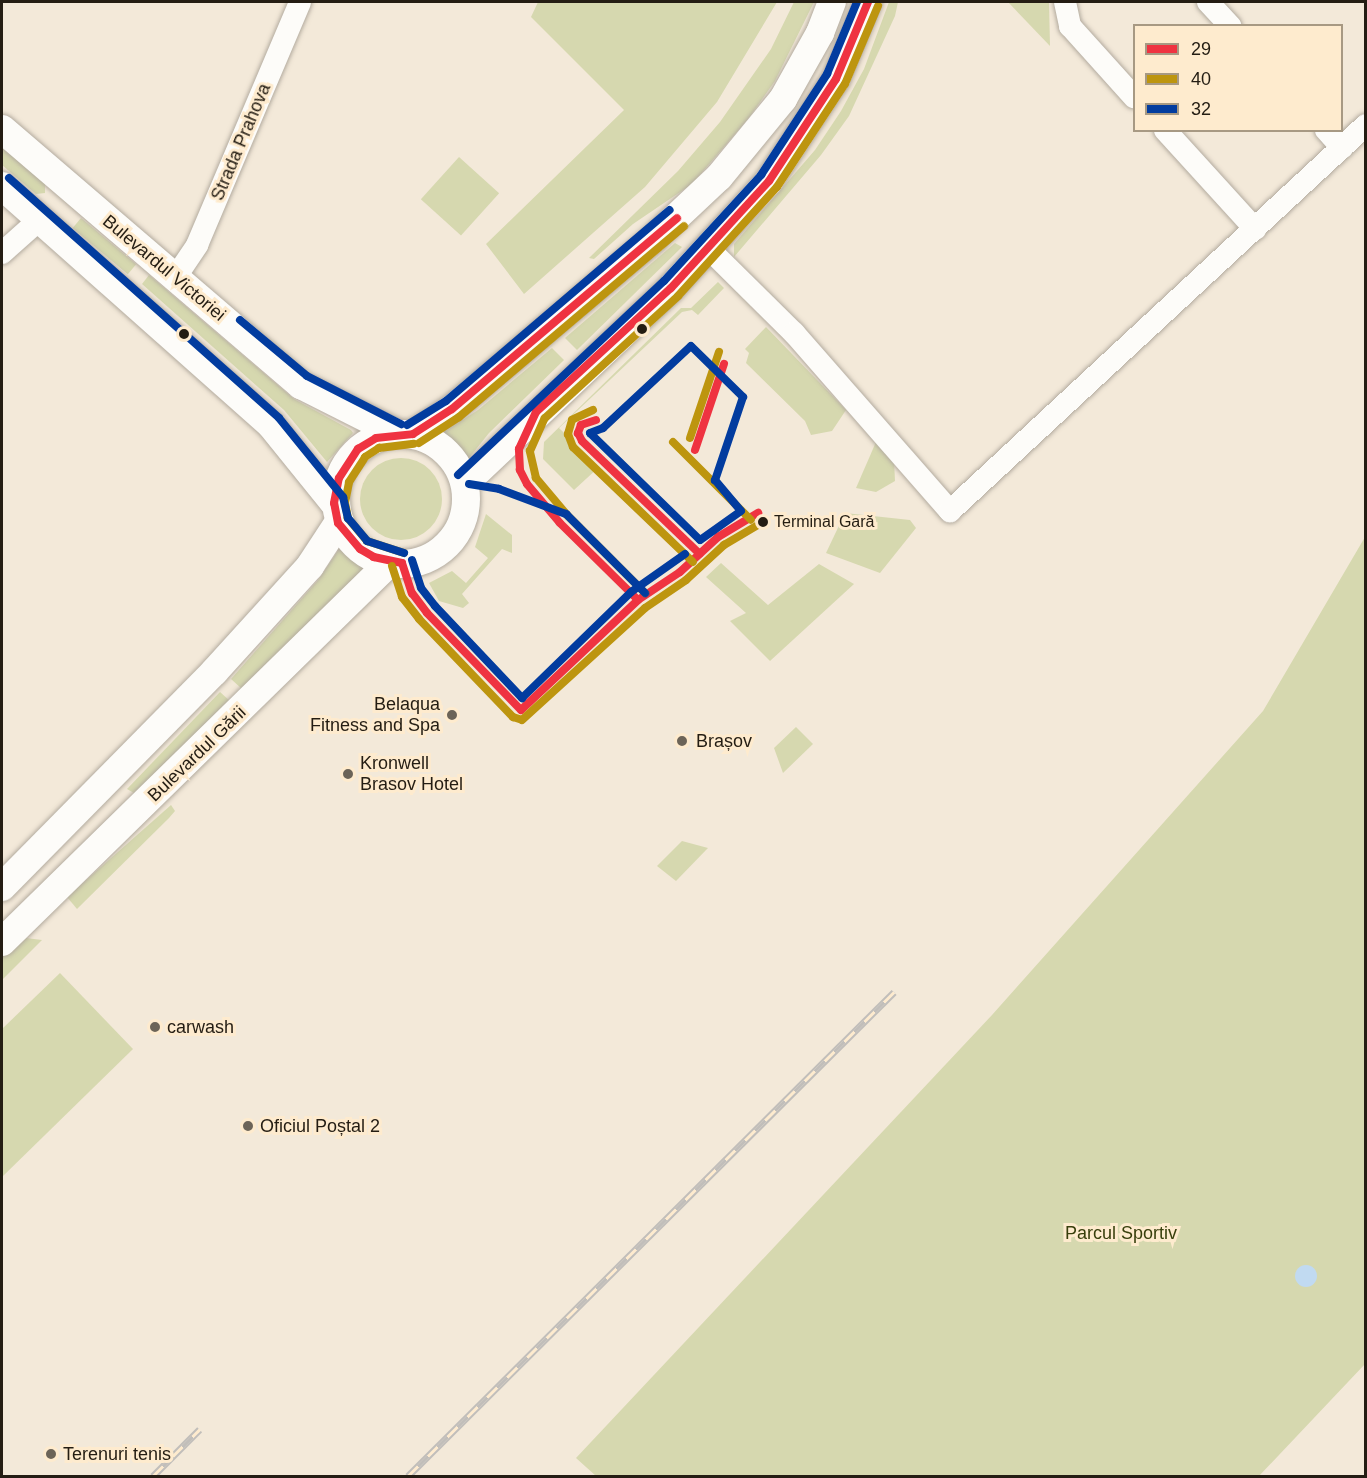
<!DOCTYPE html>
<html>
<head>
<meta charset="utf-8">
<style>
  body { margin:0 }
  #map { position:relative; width:1367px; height:1478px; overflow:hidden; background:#f3e9d9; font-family:Helvetica,sans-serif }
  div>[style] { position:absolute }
  .green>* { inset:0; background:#d6d8af; transform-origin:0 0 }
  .round { border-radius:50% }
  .water>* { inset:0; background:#c1daf1 }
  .roads { filter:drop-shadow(0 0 2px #b3ab9f) drop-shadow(0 0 2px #b3ab9f) }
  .minor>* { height:22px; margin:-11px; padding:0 11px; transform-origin:11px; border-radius:11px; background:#fdfcf9 }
  .major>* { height:28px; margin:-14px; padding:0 14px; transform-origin:14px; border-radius:14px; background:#fdfcf9 }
  .major>.ring { margin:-14px; padding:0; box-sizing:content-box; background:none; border:28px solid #fdfcf9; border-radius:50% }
  .rail>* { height:7px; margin-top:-3.5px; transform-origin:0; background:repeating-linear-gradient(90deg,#feebce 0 14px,#c1beba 0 28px); box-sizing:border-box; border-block:2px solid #c1beba }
  .bus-1>* { height:8px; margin:-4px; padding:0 4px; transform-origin:4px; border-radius:4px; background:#ef3341 }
  .bus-2>* { height:8px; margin:-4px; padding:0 4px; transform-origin:4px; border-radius:4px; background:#bd950f }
  .bus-3>* { height:8px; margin:-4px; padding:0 4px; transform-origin:4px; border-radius:4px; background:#023c9f }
  .dots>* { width:16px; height:16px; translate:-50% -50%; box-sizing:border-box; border:3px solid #feebce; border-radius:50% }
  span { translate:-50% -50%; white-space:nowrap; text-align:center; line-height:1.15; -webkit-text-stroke:6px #feebce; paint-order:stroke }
  .bus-label { font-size:16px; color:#241d13 }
  .left { translate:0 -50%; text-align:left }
  .street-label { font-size:18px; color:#241d13 }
  .poi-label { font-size:18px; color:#241d13 }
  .right { translate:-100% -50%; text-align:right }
  .park-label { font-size:18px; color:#383f0c }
  .frame { position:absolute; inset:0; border:3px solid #241d13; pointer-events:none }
  .legend { position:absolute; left:1133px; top:24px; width:210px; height:108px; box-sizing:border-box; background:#feebce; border:2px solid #a79983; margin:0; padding:8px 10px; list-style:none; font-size:18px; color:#241d13 }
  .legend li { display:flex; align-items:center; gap:12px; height:30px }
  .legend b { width:30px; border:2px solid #a79983 }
</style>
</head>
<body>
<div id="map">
  <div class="green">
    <i style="clip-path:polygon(538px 2px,777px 2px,717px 102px,645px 187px,524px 294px,486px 244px,624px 110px,531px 17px)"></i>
    <i style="clip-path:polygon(794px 2px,814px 2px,775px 81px,748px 119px,692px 184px,633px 224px,594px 259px,589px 258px,678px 171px,720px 122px,771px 49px)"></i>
    <i style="clip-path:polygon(889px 2px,898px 2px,895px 16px,849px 116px,821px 155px,734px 257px,734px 244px,815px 150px,841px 111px,864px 69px)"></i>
    <i style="clip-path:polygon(1008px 2px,1049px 2px,1050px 46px)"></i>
    <i style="clip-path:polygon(2px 146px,45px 183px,45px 193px,36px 194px,2px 165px)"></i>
    <i style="left:459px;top:157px;width:54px;height:57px;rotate:42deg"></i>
    <i style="left:81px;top:218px;width:72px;height:13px;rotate:40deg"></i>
    <i style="clip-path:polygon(675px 243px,682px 247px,577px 350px,565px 338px)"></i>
    <i style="clip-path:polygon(149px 275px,294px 399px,351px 430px,353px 433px,327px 462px,284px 410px,142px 284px)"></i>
    <i style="clip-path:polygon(718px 282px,724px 288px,698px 315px,692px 310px,682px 312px,559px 428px,599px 467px,574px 490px,543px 459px,544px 442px,681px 308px,691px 308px)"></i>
    <i style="clip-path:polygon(766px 327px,846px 410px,832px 431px,811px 435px,805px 421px,746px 363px,749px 353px,745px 349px)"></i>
    <i style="clip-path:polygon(552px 348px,564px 360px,489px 433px,469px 458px,444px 432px,478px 410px)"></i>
    <i style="clip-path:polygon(876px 442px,894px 460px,895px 481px,876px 492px,856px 488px)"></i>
    <i class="round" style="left:360px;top:458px;width:82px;height:82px"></i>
    <i style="clip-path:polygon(845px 513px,910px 520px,916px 528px,880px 573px,826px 553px)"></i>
    <i style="clip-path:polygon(486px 514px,512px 535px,512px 553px,502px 549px,462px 594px,469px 603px,463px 608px,439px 601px,429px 583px,452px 571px,466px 583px,488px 558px,475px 547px)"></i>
    <i style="clip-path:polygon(1365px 537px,1365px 1364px,1259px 1476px,596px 1476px,576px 1458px,992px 1015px,1263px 711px)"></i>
    <i style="clip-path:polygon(339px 549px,370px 573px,242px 689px,231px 679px,319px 579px)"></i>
    <i style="clip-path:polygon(721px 563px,768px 605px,819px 564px,854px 584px,770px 661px,730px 621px,746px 613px,706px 577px)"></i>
    <i style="clip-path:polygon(220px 692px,230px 701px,134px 793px,127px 789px)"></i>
    <i style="clip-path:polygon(796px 727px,813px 744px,783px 773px,774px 748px)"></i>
    <i style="clip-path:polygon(171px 805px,175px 811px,169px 818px,77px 909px,67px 897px)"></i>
    <i style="clip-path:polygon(682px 841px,708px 848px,676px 881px,657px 866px)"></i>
    <i style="clip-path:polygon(26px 938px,42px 940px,2px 980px,2px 955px)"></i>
    <i style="clip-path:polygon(60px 973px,133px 1049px,2px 1177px,2px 1029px)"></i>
  </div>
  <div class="water">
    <i class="round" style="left:1295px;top:1265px;width:22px;height:22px"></i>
  </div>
  <div class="roads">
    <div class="minor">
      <i style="left:1065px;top:2px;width:25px;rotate:78deg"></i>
      <i style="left:1070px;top:26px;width:96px;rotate:48deg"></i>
      <i style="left:1208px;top:2px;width:33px;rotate:47deg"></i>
      <i style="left:1165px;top:130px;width:134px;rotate:47.7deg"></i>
      <i style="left:1326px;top:130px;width:24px;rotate:48deg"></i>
      <i style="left:709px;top:249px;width:120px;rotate:44.7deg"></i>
      <i style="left:794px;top:333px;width:237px;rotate:48.8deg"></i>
      <i style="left:950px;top:511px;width:567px;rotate:-42.86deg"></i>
      <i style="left:2px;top:253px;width:51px;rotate:-41.8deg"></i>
      <i style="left:175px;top:278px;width:40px;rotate:-56deg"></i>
      <i style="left:197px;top:245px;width:264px;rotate:-67deg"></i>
    </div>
    <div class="major">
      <i style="left:2px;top:129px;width:394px;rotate:40.6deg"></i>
      <i style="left:301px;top:385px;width:106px;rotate:26.8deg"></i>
      <i style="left:2px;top:186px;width:360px;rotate:41.6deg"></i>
      <i style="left:271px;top:425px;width:100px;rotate:51.1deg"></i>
      <i class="ring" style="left:336px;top:434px;width:102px;height:102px"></i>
      <i style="left:413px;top:434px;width:46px;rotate:-32.7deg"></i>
      <i style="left:452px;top:409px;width:265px;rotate:-40.2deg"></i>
      <i style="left:654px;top:238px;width:89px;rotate:-43.2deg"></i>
      <i style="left:719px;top:177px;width:101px;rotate:-50.6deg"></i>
      <i style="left:783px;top:99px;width:76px;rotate:-60.7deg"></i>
      <i style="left:820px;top:33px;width:33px;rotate:-69deg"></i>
      <i style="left:465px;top:483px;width:284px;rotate:-43.4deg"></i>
      <i style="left:671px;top:288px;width:145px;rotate:-47.5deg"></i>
      <i style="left:769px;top:181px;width:122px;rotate:-56.7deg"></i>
      <i style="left:836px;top:79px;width:83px;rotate:-67.4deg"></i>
      <i style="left:2px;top:887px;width:302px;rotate:-45.4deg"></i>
      <i style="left:214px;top:672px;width:143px;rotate:-47.8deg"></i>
      <i style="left:310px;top:566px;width:51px;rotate:-56.9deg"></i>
      <i style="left:2px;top:942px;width:542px;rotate:-44.4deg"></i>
    </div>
  </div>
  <div class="rail">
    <i style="left:153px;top:1476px;width:66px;rotate:-45deg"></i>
    <i style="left:408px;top:1476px;width:686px;rotate:-44.88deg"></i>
  </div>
  <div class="bus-1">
    <i style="left:596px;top:420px;width:16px;rotate:162deg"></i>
    <i style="left:581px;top:425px;width:9px;rotate:111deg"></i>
    <i style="left:578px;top:433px;width:9px;rotate:63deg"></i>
    <i style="left:582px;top:441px;width:163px;rotate:43.8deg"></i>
    <i style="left:413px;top:434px;width:46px;rotate:-32.7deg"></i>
    <i style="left:452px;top:409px;width:295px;rotate:-40.3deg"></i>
    <i style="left:695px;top:450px;width:91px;rotate:-71.4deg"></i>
    <i style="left:402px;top:563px;width:32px;rotate:72deg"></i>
    <i style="left:412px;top:593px;width:25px;rotate:53deg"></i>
    <i style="left:427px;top:613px;width:135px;rotate:45.9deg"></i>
    <i style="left:521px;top:710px;width:161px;rotate:-43.2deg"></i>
    <i style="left:638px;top:600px;width:50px;rotate:-33.7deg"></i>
    <i style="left:680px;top:572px;width:52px;rotate:-42.6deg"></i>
    <i style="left:718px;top:537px;width:47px;rotate:-31deg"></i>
    <i style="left:402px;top:563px;width:29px;rotate:-168deg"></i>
    <i style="left:374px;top:557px;width:16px;rotate:-150deg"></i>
    <i style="left:360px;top:549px;width:34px;rotate:-130deg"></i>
    <i style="left:338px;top:523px;width:20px;rotate:-101deg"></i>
    <i style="left:334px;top:503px;width:25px;rotate:-79deg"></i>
    <i style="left:339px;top:478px;width:35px;rotate:-57deg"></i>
    <i style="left:358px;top:449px;width:21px;rotate:-31deg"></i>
    <i style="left:376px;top:438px;width:37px;rotate:-6deg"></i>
    <i style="left:638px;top:600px;width:110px;rotate:-135.4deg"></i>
    <i style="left:560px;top:523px;width:51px;rotate:-130.2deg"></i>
    <i style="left:527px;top:484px;width:16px;rotate:-117deg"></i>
    <i style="left:520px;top:470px;width:21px;rotate:-93deg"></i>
    <i style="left:519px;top:449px;width:41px;rotate:-65.3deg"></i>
    <i style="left:536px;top:412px;width:183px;rotate:-42.6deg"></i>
    <i style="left:671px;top:288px;width:145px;rotate:-47.5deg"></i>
    <i style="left:769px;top:181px;width:122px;rotate:-56.7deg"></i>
    <i style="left:836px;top:79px;width:83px;rotate:-67.4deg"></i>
  </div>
  <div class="bus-2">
    <i style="left:593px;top:410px;width:23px;rotate:155deg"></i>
    <i style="left:572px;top:420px;width:15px;rotate:106deg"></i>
    <i style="left:568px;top:434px;width:14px;rotate:69deg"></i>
    <i style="left:573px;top:447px;width:166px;rotate:43.8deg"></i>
    <i style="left:690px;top:438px;width:91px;rotate:-71.4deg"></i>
    <i style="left:673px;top:442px;width:110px;rotate:45deg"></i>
    <i style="left:419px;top:443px;width:48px;rotate:-33deg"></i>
    <i style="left:459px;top:417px;width:295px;rotate:-40.3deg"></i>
    <i style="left:404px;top:553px;width:39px;rotate:-162deg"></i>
    <i style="left:367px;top:541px;width:30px;rotate:-130deg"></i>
    <i style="left:348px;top:518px;width:15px;rotate:-101deg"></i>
    <i style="left:345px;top:503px;width:21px;rotate:-79deg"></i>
    <i style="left:349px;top:482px;width:30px;rotate:-57deg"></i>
    <i style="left:365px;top:457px;width:17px;rotate:-33deg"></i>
    <i style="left:379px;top:448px;width:35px;rotate:-7deg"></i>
    <i style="left:392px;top:566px;width:33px;rotate:72deg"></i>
    <i style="left:402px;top:597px;width:28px;rotate:52deg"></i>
    <i style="left:419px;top:619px;width:136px;rotate:46.2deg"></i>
    <i style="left:513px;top:717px;width:9px;rotate:18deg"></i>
    <i style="left:522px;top:720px;width:166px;rotate:-42.3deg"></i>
    <i style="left:645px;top:608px;width:50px;rotate:-34.3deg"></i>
    <i style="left:686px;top:580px;width:52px;rotate:-42.6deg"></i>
    <i style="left:724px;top:545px;width:45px;rotate:-30.5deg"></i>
    <i style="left:645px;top:593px;width:109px;rotate:-135deg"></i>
    <i style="left:568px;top:516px;width:50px;rotate:-130.1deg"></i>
    <i style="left:536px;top:478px;width:28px;rotate:-103deg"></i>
    <i style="left:530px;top:451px;width:36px;rotate:-66deg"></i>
    <i style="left:545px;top:418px;width:180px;rotate:-42.5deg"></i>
    <i style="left:678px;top:296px;width:147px;rotate:-47.8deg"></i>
    <i style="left:777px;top:187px;width:123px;rotate:-56.6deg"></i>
    <i style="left:845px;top:84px;width:85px;rotate:-67.1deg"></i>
  </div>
  <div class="bus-3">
    <i style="left:9px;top:178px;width:361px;rotate:41.6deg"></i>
    <i style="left:279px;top:418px;width:102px;rotate:51deg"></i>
    <i style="left:343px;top:497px;width:22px;rotate:77deg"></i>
    <i style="left:348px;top:518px;width:30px;rotate:50deg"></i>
    <i style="left:367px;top:541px;width:39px;rotate:18deg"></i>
    <i style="left:240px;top:320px;width:87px;rotate:39.9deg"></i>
    <i style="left:307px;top:376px;width:106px;rotate:27.1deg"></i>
    <i style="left:691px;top:346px;width:73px;rotate:44.4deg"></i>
    <i style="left:743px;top:397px;width:88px;rotate:108.6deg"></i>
    <i style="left:715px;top:480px;width:40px;rotate:50deg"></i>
    <i style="left:741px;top:511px;width:50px;rotate:144.7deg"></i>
    <i style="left:700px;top:540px;width:153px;rotate:-135.8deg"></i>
    <i style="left:590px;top:433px;width:14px;rotate:-21deg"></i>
    <i style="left:603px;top:428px;width:120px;rotate:-43deg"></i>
    <i style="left:407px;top:425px;width:46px;rotate:-31.6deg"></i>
    <i style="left:446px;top:401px;width:294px;rotate:-40.5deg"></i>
    <i style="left:458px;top:475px;width:283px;rotate:-43.3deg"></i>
    <i style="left:664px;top:281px;width:144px;rotate:-47.5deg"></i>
    <i style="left:761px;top:175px;width:121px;rotate:-56.8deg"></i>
    <i style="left:827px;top:74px;width:78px;rotate:-67.4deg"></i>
    <i style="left:469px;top:484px;width:30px;rotate:9deg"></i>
    <i style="left:499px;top:489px;width:72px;rotate:20.5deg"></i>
    <i style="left:566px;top:514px;width:112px;rotate:45deg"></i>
    <i style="left:412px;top:560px;width:29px;rotate:72deg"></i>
    <i style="left:421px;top:588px;width:23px;rotate:52deg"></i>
    <i style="left:435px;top:606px;width:127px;rotate:46.6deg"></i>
    <i style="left:522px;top:698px;width:152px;rotate:-44.2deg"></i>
    <i style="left:631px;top:592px;width:66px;rotate:-35.1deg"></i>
  </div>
  <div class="dots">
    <i style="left:642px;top:329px;background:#241d13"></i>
    <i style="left:184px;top:334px;background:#241d13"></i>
    <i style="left:763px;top:522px;background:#241d13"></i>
    <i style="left:452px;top:715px;background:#6c6458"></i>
    <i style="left:682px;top:741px;background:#6c6458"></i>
    <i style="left:348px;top:774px;background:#6c6458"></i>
    <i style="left:155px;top:1027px;background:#6c6458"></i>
    <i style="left:248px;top:1126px;background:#6c6458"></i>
    <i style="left:51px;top:1454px;background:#6c6458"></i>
  </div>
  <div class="bus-label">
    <span class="left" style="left:774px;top:522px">Terminal Gară</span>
  </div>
  <div class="street-label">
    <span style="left:241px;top:142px;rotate:-67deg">Strada Prahova</span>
    <span style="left:164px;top:268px;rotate:40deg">Bulevardul Victoriei</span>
    <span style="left:197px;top:754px;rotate:-44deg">Bulevardul Gării</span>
  </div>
  <div class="poi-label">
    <span class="right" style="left:440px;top:715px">Belaqua<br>Fitness and Spa</span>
    <span class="left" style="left:696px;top:741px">Brașov</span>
    <span class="left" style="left:360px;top:774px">Kronwell<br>Brasov Hotel</span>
    <span class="left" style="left:167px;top:1027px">carwash</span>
    <span class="left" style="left:260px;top:1126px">Oficiul Poștal 2</span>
    <span class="left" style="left:63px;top:1454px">Terenuri tenis</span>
  </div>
  <div class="park-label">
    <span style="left:1121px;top:1233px">Parcul Sportiv</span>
  </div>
  <div class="frame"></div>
  <ul class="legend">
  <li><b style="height:8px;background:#ef3341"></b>29</li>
  <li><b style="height:8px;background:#bd950f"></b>40</li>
  <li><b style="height:8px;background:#023c9f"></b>32</li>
  </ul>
</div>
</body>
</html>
